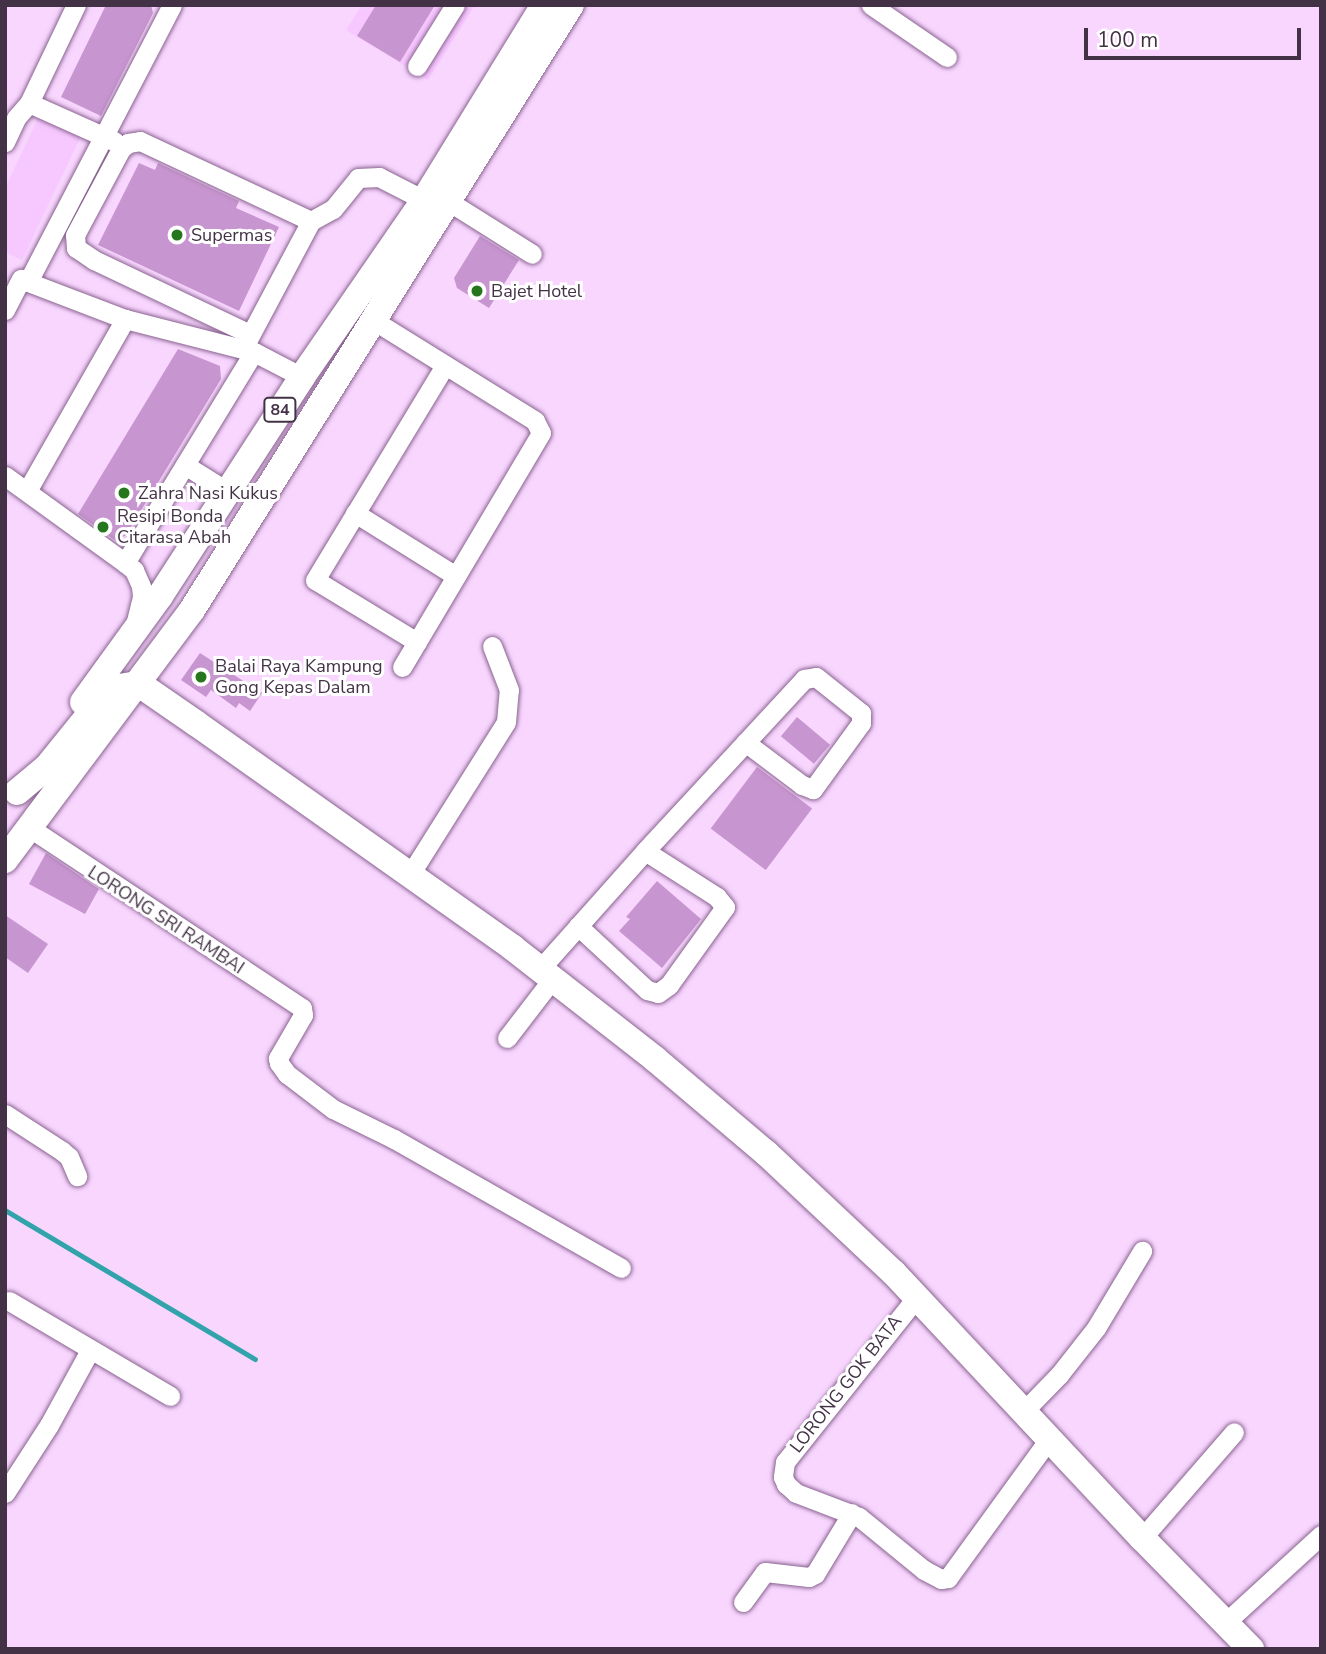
<!DOCTYPE html>
<html>
<head>
<meta charset="utf-8">
<style>
  body { margin:0 }
  #map { position:relative; width:1326px; height:1654px; overflow:hidden; background:#f8d6fe; font-family:"Nunito Sans",sans-serif }
  div>[style] { position:absolute }
  .built>* { inset:0; background:#f7c7ff }
  .stream>* { height:4.5px; margin:-2.25px; padding:0 2.25px; transform-origin:2.25px; border-radius:2.25px; background:#32a3ab }
  .building>* { inset:0; background:#c795cf; transform-origin:0 0 }
  .roads { filter:drop-shadow(0 0 2px #896390) drop-shadow(0 0 2px #896390) }
  .minor>* { height:19px; margin:-9.5px; padding:0 9.5px; transform-origin:9.5px; border-radius:9.5px; background:#fff }
  .major>* { height:26px; margin:-13px; padding:0 13px; transform-origin:13px; border-radius:13px; background:#fff }
  .dots>* { width:19px; height:19px; translate:-50% -50%; box-sizing:border-box; border:4px solid #fff; border-radius:50% }
  span { translate:-50% -50%; white-space:nowrap; text-align:center; line-height:1.15; -webkit-text-stroke:6px #fff; paint-order:stroke }
  .shield-label span { padding:2px 5px; background:#fff; border:2px solid; border-radius:5px; -webkit-text-stroke-width:0 }
  .shield-label { font-size:16px; color:#433246; font-weight:700 }
  .poi-label { font-size:18px; color:#433246 }
  .left { translate:0 -50%; text-align:left }
  .street-label { font-size:18px; color:#433246 }
  .frame { position:absolute; inset:0; border:7px solid #433246; pointer-events:none }
  .scale { position:absolute; left:1084px; top:28px; width:217px; height:32px; box-sizing:border-box; border:4px solid #433246; border-top:0; padding-left:9px; font-size:21px; line-height:24px; white-space:nowrap; color:#433246; -webkit-text-stroke:5px #fff; paint-order:stroke }
</style>
</head>
<body>
<div id="map">
  <div class="built">
    <i style="clip-path:polygon(362px 5px,475px 5px,428px 80px,346px 30px)"></i>
    <i style="clip-path:polygon(42px 110px,84px 130px,22px 260px,5px 252px,5px 188px)"></i>
  </div>
  <div class="stream">
    <i style="left:5px;top:1210px;width:291px;rotate:30.8deg"></i>
  </div>
  <div class="building">
    <i style="clip-path:polygon(106px 5px,151px 5px,153px 13px,101px 116px,61px 97px)"></i>
    <i style="clip-path:polygon(376px 5px,435px 5px,400px 62px,357px 36px)"></i>
    <i style="clip-path:polygon(139px 163px,155px 170px,158px 163px,239px 201px,236px 208px,279px 227px,239px 311px,98px 245px)"></i>
    <i style="clip-path:polygon(480px 236px,519px 260px,489px 308px,457px 288px,454px 278px)"></i>
    <i style="clip-path:polygon(178px 349px,220px 366px,221px 379px,126px 535px,116px 541px,78px 514px)"></i>
    <i style="clip-path:polygon(200px 653px,262px 693px,250px 711px,239px 703px,236px 708px,211px 690px,206px 697px,181px 680px)"></i>
    <i style="left:797px;top:717px;width:43px;height:25px;rotate:40deg"></i>
    <i style="left:757px;top:767px;width:69px;height:77px;rotate:37deg"></i>
    <i style="clip-path:polygon(46px 853px,99px 889px,85px 914px,29px 884px)"></i>
    <i style="clip-path:polygon(657px 881px,701px 919px,662px 968px,619px 931px,630px 919px,626px 917px)"></i>
    <i style="clip-path:polygon(5px 915px,48px 944px,28px 973px,5px 957px)"></i>
  </div>
  <div class="roads">
    <div class="minor">
      <i style="left:172px;top:5px;width:312px;rotate:117.5deg"></i>
      <i style="left:28px;top:282px;width:104px;rotate:20.9deg"></i>
      <i style="left:125px;top:319px;width:133px;rotate:14.3deg"></i>
      <i style="left:254px;top:352px;width:54px;rotate:27.5deg"></i>
      <i style="left:871px;top:5px;width:92px;rotate:34.4deg"></i>
      <i style="left:417px;top:66px;width:72px;rotate:-58.1deg"></i>
      <i style="left:29px;top:103px;width:93px;rotate:24.1deg"></i>
      <i style="left:5px;top:142px;width:26px;rotate:-65deg"></i>
      <i style="left:16px;top:118px;width:20px;rotate:-49deg"></i>
      <i style="left:29px;top:103px;width:109px;rotate:-64.4deg"></i>
      <i style="left:448px;top:201px;width:99px;rotate:32.2deg"></i>
      <i style="left:5px;top:310px;width:35px;rotate:-63deg"></i>
      <i style="left:373px;top:320px;width:191px;rotate:31.9deg"></i>
      <i style="left:535px;top:421px;width:13px;rotate:63deg"></i>
      <i style="left:541px;top:433px;width:272px;rotate:120.7deg"></i>
      <i style="left:250px;top:334px;width:173px;rotate:-154.6deg"></i>
      <i style="left:94px;top:260px;width:22px;rotate:-146deg"></i>
      <i style="left:76px;top:248px;width:13px;rotate:-94deg"></i>
      <i style="left:75px;top:235px;width:98px;rotate:-61.9deg"></i>
      <i style="left:121px;top:149px;width:9px;rotate:-41deg"></i>
      <i style="left:128px;top:143px;width:12px;rotate:-9deg"></i>
      <i style="left:140px;top:141px;width:189px;rotate:25.1deg"></i>
      <i style="left:245px;top:345px;width:140px;rotate:-62deg"></i>
      <i style="left:311px;top:221px;width:25px;rotate:-29deg"></i>
      <i style="left:333px;top:209px;width:40px;rotate:-51deg"></i>
      <i style="left:358px;top:178px;width:21px;rotate:-3deg"></i>
      <i style="left:379px;top:177px;width:51px;rotate:27.1deg"></i>
      <i style="left:185px;top:465px;width:51px;rotate:32.1deg"></i>
      <i style="left:5px;top:476px;width:148px;rotate:35.9deg"></i>
      <i style="left:27px;top:491px;width:198px;rotate:-60.3deg"></i>
      <i style="left:355px;top:513px;width:119px;rotate:32deg"></i>
      <i style="left:135px;top:625px;width:30px;rotate:-76deg"></i>
      <i style="left:142px;top:596px;width:10px;rotate:-96deg"></i>
      <i style="left:141px;top:586px;width:17px;rotate:-114deg"></i>
      <i style="left:134px;top:570px;width:11px;rotate:-142deg"></i>
      <i style="left:125px;top:563px;width:247px;rotate:-58.6deg"></i>
      <i style="left:417px;top:642px;width:119px;rotate:-148.7deg"></i>
      <i style="left:315px;top:580px;width:251px;rotate:-58.8deg"></i>
      <i style="left:30px;top:828px;width:326px;rotate:33.5deg"></i>
      <i style="left:302px;top:1008px;width:7px;rotate:82deg"></i>
      <i style="left:303px;top:1015px;width:50px;rotate:120.2deg"></i>
      <i style="left:278px;top:1058px;width:5px;rotate:79deg"></i>
      <i style="left:279px;top:1063px;width:14px;rotate:54deg"></i>
      <i style="left:287px;top:1074px;width:58px;rotate:37.3deg"></i>
      <i style="left:333px;top:1109px;width:68px;rotate:26.2deg"></i>
      <i style="left:394px;top:1139px;width:261px;rotate:29.6deg"></i>
      <i style="left:411px;top:873px;width:178px;rotate:-57.8deg"></i>
      <i style="left:506px;top:722px;width:32px;rotate:-85deg"></i>
      <i style="left:509px;top:690px;width:47px;rotate:-111.1deg"></i>
      <i style="left:578px;top:926px;width:94px;rotate:42.8deg"></i>
      <i style="left:647px;top:990px;width:11px;rotate:15deg"></i>
      <i style="left:658px;top:993px;width:14px;rotate:-36deg"></i>
      <i style="left:669px;top:985px;width:96px;rotate:-54.3deg"></i>
      <i style="left:725px;top:907px;width:13px;rotate:-129deg"></i>
      <i style="left:717px;top:897px;width:85px;rotate:-147.4deg"></i>
      <i style="left:540px;top:969px;width:158px;rotate:-48.3deg"></i>
      <i style="left:645px;top:851px;width:234px;rotate:-47.2deg"></i>
      <i style="left:804px;top:679px;width:12px;rotate:-9deg"></i>
      <i style="left:816px;top:677px;width:58px;rotate:38.7deg"></i>
      <i style="left:861px;top:713px;width:10px;rotate:90deg"></i>
      <i style="left:861px;top:723px;width:82px;rotate:126deg"></i>
      <i style="left:813px;top:789px;width:12px;rotate:-160deg"></i>
      <i style="left:802px;top:785px;width:71px;rotate:-143deg"></i>
      <i style="left:507px;top:1038px;width:76px;rotate:-52.5deg"></i>
      <i style="left:5px;top:1114px;width:68px;rotate:33deg"></i>
      <i style="left:62px;top:1151px;width:9px;rotate:41deg"></i>
      <i style="left:69px;top:1157px;width:21px;rotate:67deg"></i>
      <i style="left:916px;top:1298px;width:210px;rotate:128.6deg"></i>
      <i style="left:785px;top:1462px;width:15px;rotate:98deg"></i>
      <i style="left:783px;top:1477px;width:8px;rotate:67deg"></i>
      <i style="left:786px;top:1484px;width:13px;rotate:42deg"></i>
      <i style="left:796px;top:1493px;width:67px;rotate:20.9deg"></i>
      <i style="left:859px;top:1517px;width:84px;rotate:39.2deg"></i>
      <i style="left:924px;top:1570px;width:19px;rotate:28deg"></i>
      <i style="left:941px;top:1579px;width:7px;rotate:-8deg"></i>
      <i style="left:948px;top:1578px;width:172px;rotate:-54deg"></i>
      <i style="left:9px;top:1301px;width:187px;rotate:30.5deg"></i>
      <i style="left:1023px;top:1412px;width:52px;rotate:-45.8deg"></i>
      <i style="left:1059px;top:1375px;width:60px;rotate:-51.8deg"></i>
      <i style="left:1096px;top:1328px;width:90px;rotate:-59.1deg"></i>
      <i style="left:5px;top:1493px;width:81px;rotate:-57.1deg"></i>
      <i style="left:49px;top:1425px;width:85px;rotate:-61.3deg"></i>
      <i style="left:1142px;top:1538px;width:140px;rotate:-49deg"></i>
      <i style="left:743px;top:1602px;width:37px;rotate:-54deg"></i>
      <i style="left:765px;top:1572px;width:44px;rotate:6.5deg"></i>
      <i style="left:809px;top:1577px;width:7px;rotate:-27deg"></i>
      <i style="left:815px;top:1574px;width:71px;rotate:-58.8deg"></i>
      <i style="left:1226px;top:1622px;width:129px;rotate:-42.5deg"></i>
    </div>
    <div class="major">
      <i style="left:83px;top:702px;width:131px;rotate:-54deg"></i>
      <i style="left:160px;top:596px;width:261px;rotate:-57deg"></i>
      <i style="left:302px;top:377px;width:215px;rotate:-55.4deg"></i>
      <i style="left:424px;top:200px;width:229px;rotate:-58.4deg"></i>
      <i style="left:17px;top:792px;width:39px;rotate:-40deg"></i>
      <i style="left:47px;top:767px;width:73px;rotate:-51.1deg"></i>
      <i style="left:93px;top:710px;width:35px;rotate:-41deg"></i>
      <i style="left:119px;top:687px;width:20px;rotate:-9deg"></i>
      <i style="left:139px;top:684px;width:70px;rotate:34.6deg"></i>
      <i style="left:197px;top:724px;width:387px;rotate:35.3deg"></i>
      <i style="left:513px;top:948px;width:180px;rotate:38deg"></i>
      <i style="left:655px;top:1059px;width:145px;rotate:40.3deg"></i>
      <i style="left:766px;top:1153px;width:175px;rotate:43.2deg"></i>
      <i style="left:894px;top:1273px;width:363px;rotate:46.9deg"></i>
      <i style="left:1142px;top:1538px;width:156px;rotate:45.5deg"></i>
      <i style="left:5px;top:860px;width:312px;rotate:-53.2deg"></i>
      <i style="left:192px;top:610px;width:714px;rotate:-57.94deg"></i>
    </div>
  </div>
  <div class="dots">
    <i style="left:177px;top:235px;background:#26761e"></i>
    <i style="left:477px;top:291px;background:#26761e"></i>
    <i style="left:124px;top:493px;background:#26761e"></i>
    <i style="left:103px;top:527px;background:#26761e"></i>
    <i style="left:201px;top:677px;background:#26761e"></i>
  </div>
  <div class="shield-label">
    <span style="left:280px;top:410px">84</span>
  </div>
  <div class="poi-label">
    <span class="left" style="left:191px;top:235px">Supermas</span>
    <span class="left" style="left:491px;top:291px">Bajet Hotel</span>
    <span class="left" style="left:138px;top:493px">Zahra Nasi Kukus</span>
    <span class="left" style="left:117px;top:527px">Resipi Bonda<br>Citarasa Abah</span>
    <span class="left" style="left:215px;top:677px">Balai Raya Kampung<br>Gong Kepas Dalam</span>
  </div>
  <div class="street-label">
    <span style="left:166px;top:920px;rotate:33deg">LORONG SRI RAMBAI</span>
    <span style="left:846px;top:1384px;rotate:-52deg">LORONG GOK BATA</span>
  </div>
  <div class="frame"></div>
  <div class="scale">100 m</div>
</div>
</body>
</html>
